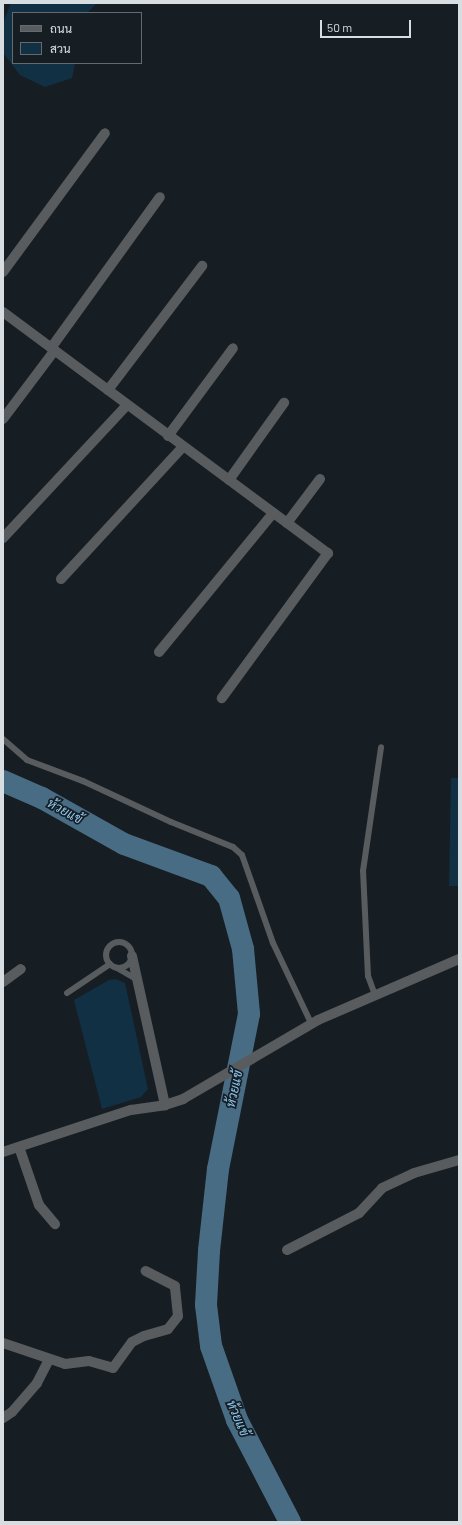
<!DOCTYPE html>
<html>
<head>
<meta charset="utf-8">
<style>
  body { margin:0 }
  #map { position:relative; width:462px; height:1525px; overflow:hidden; background:#171e23; font-family:Barlow,Sarabun,sans-serif }
  div>[style] { position:absolute }
  .green>* { inset:0; background:#113044 }
  .river>* { height:22px; margin:-11px; padding:0 11px; transform-origin:11px; border-radius:11px; background:#496c85 }
  .lane>* { height:6px; margin:-3px; padding:0 3px; transform-origin:3px; border-radius:3px; background:#585c5f }
  .lane>.ring { margin:-3px; padding:0; box-sizing:content-box; background:none; border:6px solid #585c5f; border-radius:50% }
  .street>* { height:10px; margin:-5px; padding:0 5px; transform-origin:5px; border-radius:5px; background:#585c5f }
  span { translate:-50% -50%; white-space:nowrap; text-align:center; line-height:1.15; -webkit-text-stroke:3.5px #171e23; paint-order:stroke }
  .water-label { font-size:13px; color:#8cc7f2; font-style:italic }
  .frame { position:absolute; inset:0; border:4px solid #d8dde1; pointer-events:none }
  .legend { position:absolute; left:12px; top:12px; width:130px; height:52px; box-sizing:border-box; background:#171e23; border:1px solid #646a6f; margin:0; padding:5px 7px; list-style:none; font-size:12px; color:#d8dde1 }
  .legend li { display:flex; align-items:center; gap:8px; height:20px }
  .legend b { width:20px; border:1px solid #646a6f }
  .scale { position:absolute; left:320px; top:20px; width:91px; height:18px; box-sizing:border-box; border:2px solid #d8dde1; border-top:0; padding-left:5px; font-size:12px; line-height:14px; white-space:nowrap; color:#d8dde1; -webkit-text-stroke:3px #171e23; paint-order:stroke }
</style>
</head>
<body>
<div id="map">
  <div class="green">
    <i style="clip-path:polygon(11px 3px,97px 3px,87px 13px,13px 13px,13px 63px,75px 63px,72px 78px,45px 87px,20px 75px,4px 54px,4px 21px)"></i>
    <i style="clip-path:polygon(451px 778px,459px 778px,459px 886px,449px 886px)"></i>
    <i style="clip-path:polygon(116px 979px,125px 983px,148px 1089px,141px 1097px,102px 1109px,74px 1000px,109px 980px)"></i>
  </div>
  <div class="river">
    <i style="left:3px;top:781px;width:43px;rotate:23.6deg"></i>
    <i style="left:42px;top:798px;width:94px;rotate:29.3deg"></i>
    <i style="left:124px;top:844px;width:93px;rotate:20.2deg"></i>
    <i style="left:211px;top:876px;width:28px;rotate:51deg"></i>
    <i style="left:229px;top:898px;width:53px;rotate:74.6deg"></i>
    <i style="left:243px;top:949px;width:65px;rotate:84.7deg"></i>
    <i style="left:249px;top:1014px;width:158px;rotate:101.3deg"></i>
    <i style="left:218px;top:1169px;width:82px;rotate:96.3deg"></i>
    <i style="left:209px;top:1251px;width:54px;rotate:93.2deg"></i>
    <i style="left:206px;top:1305px;width:41px;rotate:83deg"></i>
    <i style="left:211px;top:1346px;width:78px;rotate:70.6deg"></i>
    <i style="left:237px;top:1420px;width:115px;rotate:62.5deg"></i>
  </div>
  <div class="lane">
    <i style="left:3px;top:739px;width:32px;rotate:41deg"></i>
    <i style="left:27px;top:760px;width:60px;rotate:20.6deg"></i>
    <i style="left:83px;top:781px;width:97px;rotate:25deg"></i>
    <i style="left:171px;top:822px;width:67px;rotate:22deg"></i>
    <i style="left:233px;top:847px;width:12px;rotate:42deg"></i>
    <i style="left:242px;top:855px;width:93px;rotate:70.6deg"></i>
    <i style="left:273px;top:943px;width:89px;rotate:64.6deg"></i>
    <i class="ring" style="left:106px;top:942px;width:20px;height:20px"></i>
    <i style="left:117px;top:968px;width:22px;rotate:30deg"></i>
    <i style="left:67px;top:993px;width:52px;rotate:-34deg"></i>
    <i style="left:375px;top:995px;width:20px;rotate:-110deg"></i>
    <i style="left:368px;top:976px;width:105px;rotate:-92.7deg"></i>
    <i style="left:363px;top:871px;width:125px;rotate:-81.7deg"></i>
  </div>
  <div class="street">
    <i style="left:3px;top:272px;width:172px;rotate:-53.7deg"></i>
    <i style="left:3px;top:312px;width:405px;rotate:36.6deg"></i>
    <i style="left:328px;top:553px;width:180px;rotate:126.2deg"></i>
    <i style="left:51px;top:348px;width:186px;rotate:-54.2deg"></i>
    <i style="left:108px;top:390px;width:156px;rotate:-52.8deg"></i>
    <i style="left:3px;top:419px;width:86px;rotate:-53deg"></i>
    <i style="left:168px;top:436px;width:109px;rotate:-53.5deg"></i>
    <i style="left:229px;top:480px;width:95px;rotate:-54.5deg"></i>
    <i style="left:287px;top:523px;width:55px;rotate:-53.1deg"></i>
    <i style="left:3px;top:538px;width:182px;rotate:-47deg"></i>
    <i style="left:61px;top:579px;width:180px;rotate:-47.3deg"></i>
    <i style="left:159px;top:652px;width:180px;rotate:-50.6deg"></i>
    <i style="left:132px;top:956px;width:153px;rotate:77.5deg"></i>
    <i style="left:3px;top:982px;width:22px;rotate:-36deg"></i>
    <i style="left:19px;top:1147px;width:61px;rotate:71deg"></i>
    <i style="left:39px;top:1205px;width:25px;rotate:50deg"></i>
    <i style="left:3px;top:1152px;width:135px;rotate:-18.2deg"></i>
    <i style="left:131px;top:1110px;width:34px;rotate:-8deg"></i>
    <i style="left:165px;top:1105px;width:19px;rotate:-18deg"></i>
    <i style="left:183px;top:1099px;width:156px;rotate:-30.3deg"></i>
    <i style="left:318px;top:1020px;width:154px;rotate:-23.4deg"></i>
    <i style="left:287px;top:1250px;width:81px;rotate:-27.2deg"></i>
    <i style="left:359px;top:1213px;width:34px;rotate:-47deg"></i>
    <i style="left:382px;top:1188px;width:35px;rotate:-25deg"></i>
    <i style="left:414px;top:1173px;width:47px;rotate:-16.1deg"></i>
    <i style="left:3px;top:1343px;width:65px;rotate:18.7deg"></i>
    <i style="left:65px;top:1364px;width:24px;rotate:-7deg"></i>
    <i style="left:89px;top:1361px;width:25px;rotate:16deg"></i>
    <i style="left:113px;top:1368px;width:32px;rotate:-54deg"></i>
    <i style="left:132px;top:1342px;width:13px;rotate:-27deg"></i>
    <i style="left:144px;top:1336px;width:25px;rotate:-16deg"></i>
    <i style="left:168px;top:1329px;width:16px;rotate:-52deg"></i>
    <i style="left:178px;top:1316px;width:30px;rotate:-96deg"></i>
    <i style="left:175px;top:1286px;width:33px;rotate:-153deg"></i>
    <i style="left:3px;top:1418px;width:11px;rotate:-34deg"></i>
    <i style="left:12px;top:1412px;width:38px;rotate:-49deg"></i>
    <i style="left:37px;top:1383px;width:27px;rotate:-63deg"></i>
  </div>
  <div class="water-label">
    <span style="left:65px;top:811px;rotate:29deg">ห้วยแข้</span>
    <span style="left:234px;top:1089px;rotate:-78deg">ห้วยแข้</span>
    <span style="left:238px;top:1418px;rotate:67deg">ห้วยแข้</span>
  </div>
  <div class="frame"></div>
  <ul class="legend">
  <li><b style="height:5px;background:#585c5f"></b>ถนน</li>
  <li><b style="height:11px;background:#113044"></b>สวน</li>
  </ul>
  <div class="scale">50 m</div>
</div>
</body>
</html>
